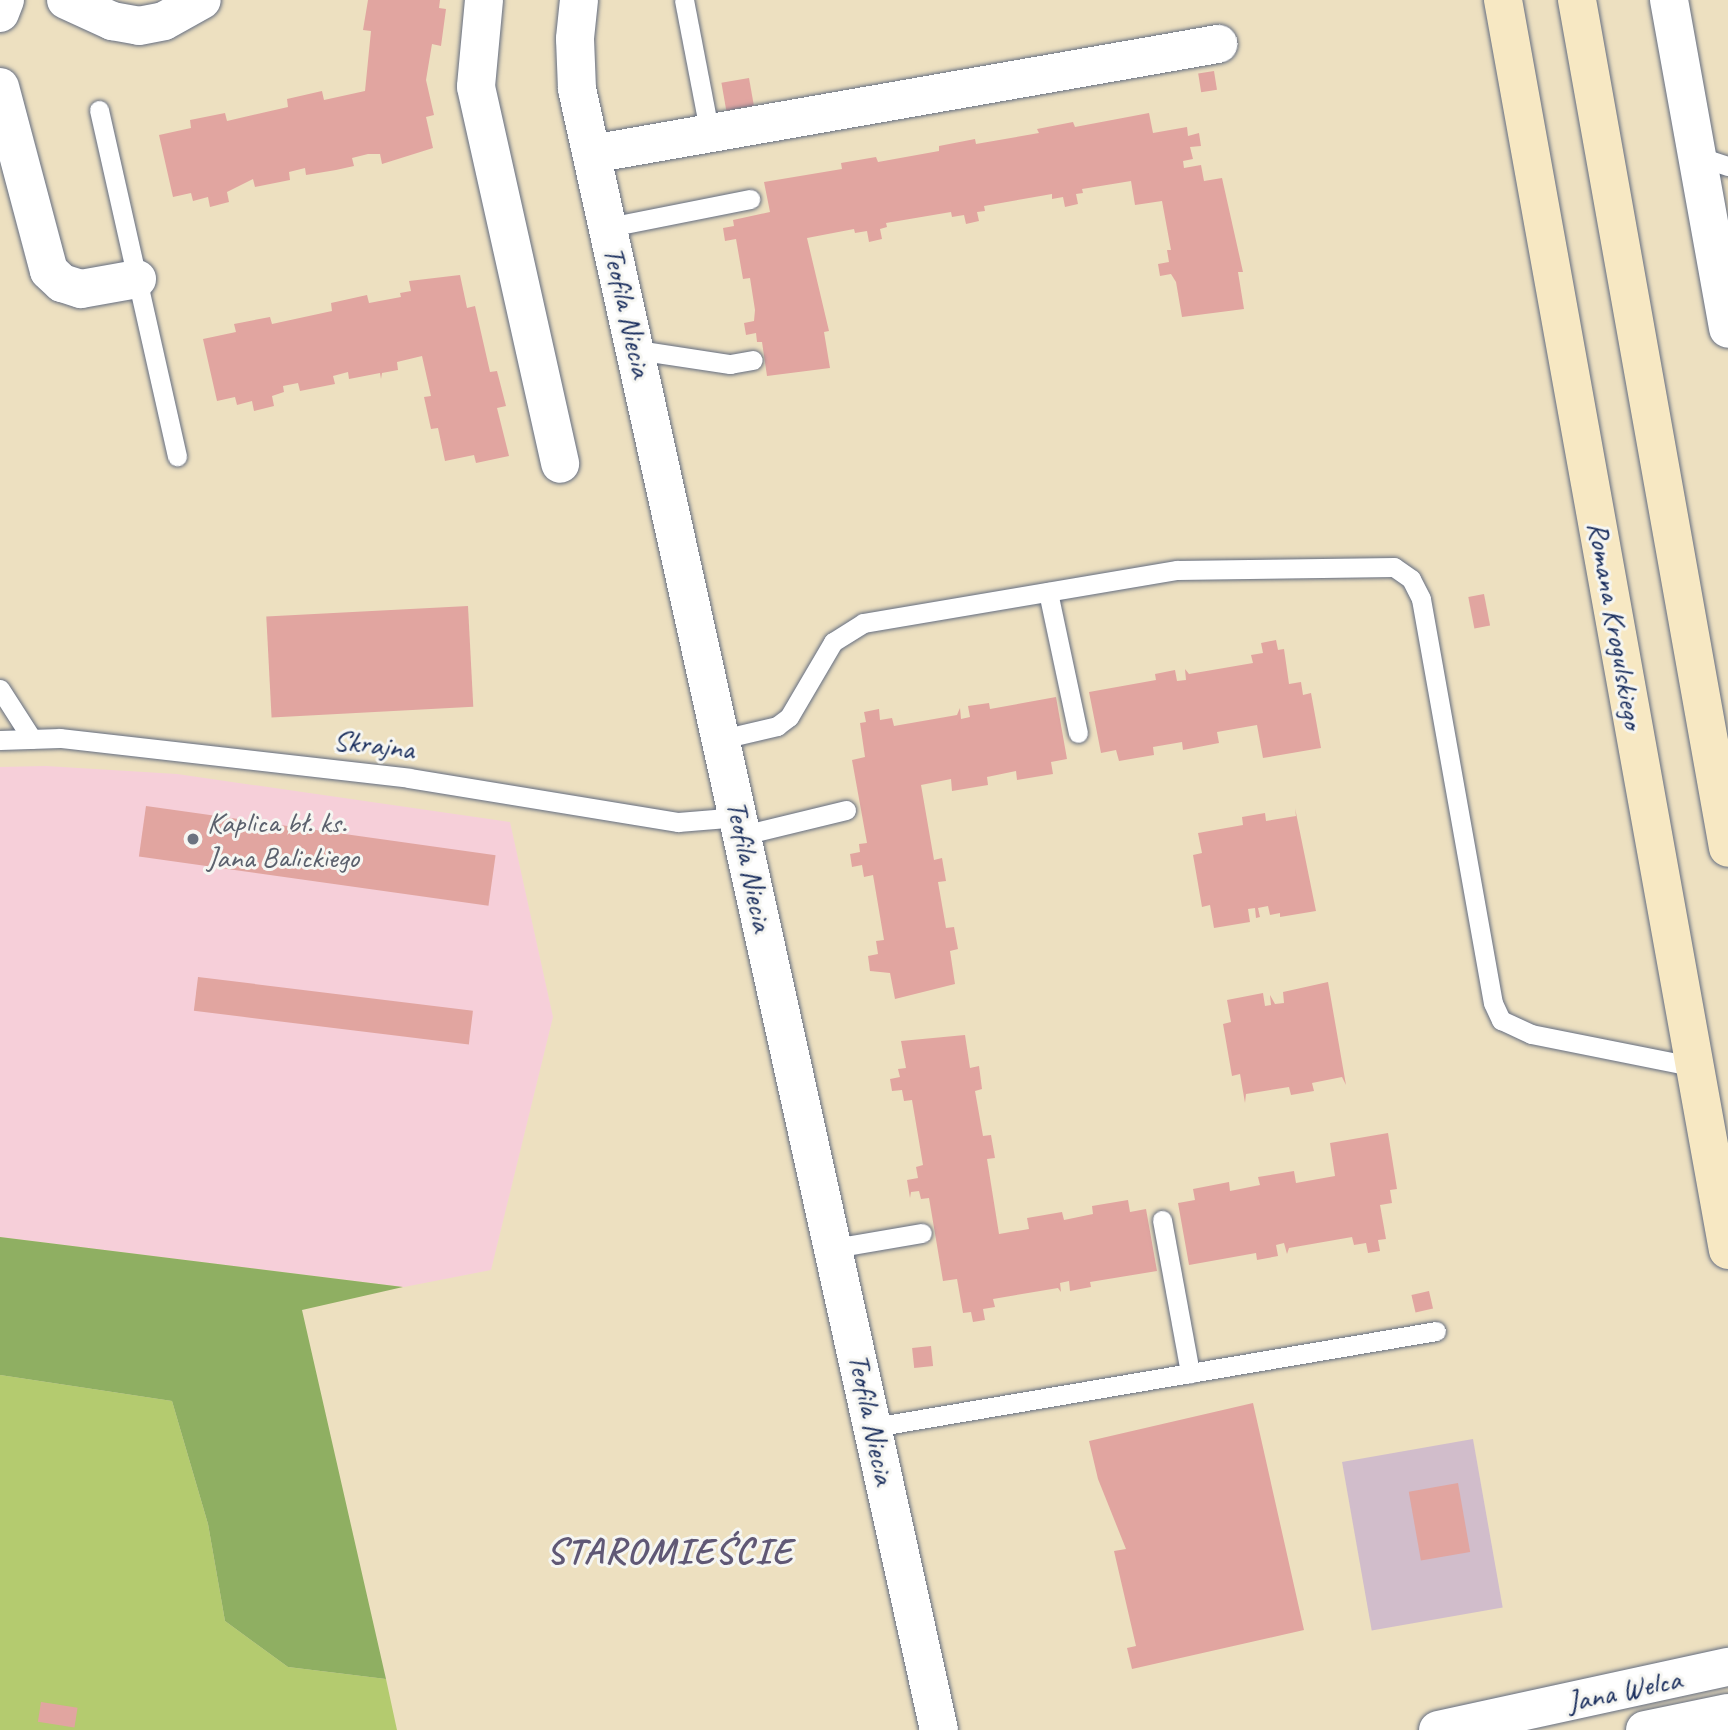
<!DOCTYPE html>
<html>
<head>
<meta charset="utf-8">
<style>
  body { margin:0 }
  #map { position:relative; width:1728px; height:1730px; overflow:hidden; background:#ede0c0; font-family:Caveat,sans-serif }
  div>[style] { position:absolute }
  .built>* { inset:0; background:#f6cfd9 }
  .industrial>* { inset:0; background:#d1bdcb; transform-origin:0 0 }
  .green>* { inset:0; background:#b4cb6f }
  .forest>* { inset:0; background:#8faf62 }
  .building>* { inset:0; background:#e1a5a0; transform-origin:0 0 }
  .roads { filter:drop-shadow(0 0 2px #646d80) drop-shadow(0 0 2px #646d80) }
  .service>* { height:19px; margin:-9.5px; padding:0 9.5px; transform-origin:9.5px; border-radius:9.5px; background:#fff }
  .minor>* { height:38px; margin:-19px; padding:0 19px; transform-origin:19px; border-radius:19px; background:#fff }
  .secondary>* { height:38px; margin:-19px; padding:0 19px; transform-origin:19px; border-radius:19px; background:#f7e8c3 }
  .dots>* { width:19px; height:19px; translate:-50% -50%; box-sizing:border-box; border:4px solid #f6f6f2; border-radius:50% }
  span { translate:-50% -50%; white-space:nowrap; text-align:center; line-height:1.15; -webkit-text-stroke:6px #f6f6f2; paint-order:stroke }
  .street-label { font-size:30px; color:#1b2f5e }
  .worship-label { font-size:30px; color:#5b616d }
  .left { translate:0 -50%; text-align:left }
  .district-label { font-size:37px; color:#605875; font-weight:700; letter-spacing:2px }
</style>
</head>
<body>
<div id="map">
  <div class="built">
    <i style="clip-path:polygon(46px 766px,177px 774px,510px 822px,553px 1017px,491px 1270px,404px 1287px,0 1237px,0 767px)"></i>
  </div>
  <div class="industrial">
    <i style="left:1473px;top:1439px;width:171px;height:133px;rotate:80deg"></i>
  </div>
  <div class="green">
    <i style="clip-path:polygon(0 1375px,172px 1401px,208px 1524px,225px 1621px,288px 1667px,386px 1679px,397px 1730px,0 1730px)"></i>
  </div>
  <div class="forest">
    <i style="clip-path:polygon(0 1237px,403px 1287px,302px 1310px,386px 1679px,288px 1667px,225px 1621px,208px 1524px,172px 1401px,0 1375px)"></i>
  </div>
  <div class="building">
    <i style="clip-path:polygon(368px 0,440px 0,439px 8px,446px 9px,441px 46px,432px 44px,426px 80px,434px 115px,426px 117px,433px 148px,382px 164px,380px 154px,368px 154px,352px 158px,354px 166px,336px 170px,306px 175px,305px 168px,289px 172px,290px 180px,255px 187px,253px 179px,227px 192px,229px 202px,210px 207px,208px 197px,193px 201px,191px 193px,173px 197px,159px 135px,191px 128px,190px 120px,225px 113px,227px 121px,288px 107px,287px 99px,322px 91px,324px 100px,365px 91px,371px 31px,363px 30px)"></i>
    <i style="left:1214px;top:71px;width:19px;height:16px;rotate:81deg"></i>
    <i style="left:749px;top:78px;width:28px;height:28px;rotate:80deg"></i>
    <i style="clip-path:polygon(1149px 113px,1153px 133px,1187px 127px,1188px 136px,1199px 133px,1201px 146px,1190px 147px,1193px 159px,1183px 161px,1184px 168px,1201px 165px,1204px 181px,1222px 178px,1243px 272px,1238px 272px,1244px 309px,1182px 317px,1176px 282px,1171px 274px,1160px 276px,1158px 264px,1169px 262px,1167px 250px,1171px 250px,1162px 201px,1135px 205px,1131px 181px,1082px 189px,1083px 193px,1076px 194px,1078px 204px,1065px 207px,1063px 197px,1052px 199px,1052px 194px,984px 206px,985px 211px,977px 212px,979px 221px,966px 224px,964px 215px,952px 217px,951px 212px,886px 223px,887px 227px,880px 229px,882px 239px,869px 242px,867px 231px,855px 233px,854px 229px,807px 238px,829px 331px,824px 332px,830px 368px,767px 376px,762px 342px,757px 342px,756px 333px,746px 335px,744px 323px,754px 321px,755px 310px,750px 278px,743px 279px,736px 239px,725px 241px,723px 228px,734px 226px,733px 220px,770px 212px,764px 182px,842px 169px,841px 163px,876px 157px,878px 162px,939px 151px,939px 146px,975px 139px,976px 144px,1039px 133px,1037px 129px,1073px 122px,1075px 127px)"></i>
    <i style="clip-path:polygon(460px 275px,467px 308px,475px 306px,490px 372px,497px 371px,506px 406px,497px 408px,509px 456px,476px 463px,474px 455px,445px 461px,438px 428px,431px 429px,424px 397px,431px 396px,422px 356px,397px 362px,398px 370px,382px 373px,381px 379px,380px 373px,349px 379px,348px 372px,333px 376px,335px 384px,300px 391px,298px 383px,283px 386px,284px 392px,272px 396px,274px 406px,254px 411px,252px 401px,237px 405px,235px 397px,217px 401px,203px 339px,236px 332px,234px 324px,270px 317px,272px 324px,332px 311px,331px 303px,367px 295px,369px 303px,401px 297px,400px 293px,411px 291px,409px 281px)"></i>
    <i style="left:1484px;top:594px;width:32px;height:16px;rotate:79deg"></i>
    <i style="left:468px;top:606px;width:101px;height:202px;rotate:87deg"></i>
    <i style="clip-path:polygon(1276px 640px,1278px 650px,1284px 649px,1289px 684px,1301px 682px,1303px 695px,1311px 693px,1321px 748px,1263px 758px,1257px 725px,1217px 732px,1219px 743px,1183px 750px,1182px 742px,1153px 747px,1154px 755px,1119px 761px,1116px 750px,1101px 753px,1089px 692px,1156px 680px,1155px 674px,1175px 670px,1177px 681px,1186px 680px,1185px 669px,1189px 674px,1253px 663px,1251px 655px,1263px 653px,1261px 643px)"></i>
    <i style="clip-path:polygon(1056px 697px,1067px 759px,1051px 762px,1053px 774px,1017px 780px,1016px 771px,987px 777px,988px 785px,952px 791px,951px 779px,921px 785px,934px 860px,942px 858px,946px 881px,938px 882px,946px 928px,954px 927px,958px 949px,950px 951px,955px 984px,895px 999px,890px 973px,870px 971px,868px 956px,878px 954px,876px 941px,884px 940px,873px 875px,864px 877px,862px 865px,852px 867px,850px 854px,860px 852px,859px 844px,867px 843px,852px 760px,865px 757px,860px 723px,866px 722px,864px 712px,879px 709px,880px 720px,892px 718px,894px 726px,957px 715px,960px 708px,961px 719px,970px 717px,968px 706px,989px 703px,990px 709px)"></i>
    <i style="left:146px;top:806px;width:353px;height:51px;rotate:8deg"></i>
    <i style="clip-path:polygon(1295px 808px,1316px 911px,1280px 917px,1280px 913px,1270px 915px,1268px 906px,1258px 908px,1260px 917px,1256px 918px,1255px 908px,1248px 909px,1250px 922px,1214px 928px,1210px 905px,1202px 907px,1193px 855px,1202px 853px,1198px 833px,1243px 825px,1242px 817px,1265px 813px,1266px 821px,1296px 816px)"></i>
    <i style="left:198px;top:977px;width:277px;height:34px;rotate:7deg"></i>
    <i style="clip-path:polygon(1328px 982px,1346px 1085px,1342px 1077px,1312px 1083px,1314px 1091px,1291px 1095px,1289px 1087px,1246px 1094px,1245px 1103px,1240px 1074px,1232px 1076px,1223px 1024px,1231px 1022px,1227px 1000px,1263px 993px,1265px 1006px,1271px 1005px,1270px 995px,1275px 1004px,1284px 1003px,1283px 992px)"></i>
    <i style="clip-path:polygon(965px 1035px,970px 1068px,979px 1066px,982px 1089px,975px 1091px,983px 1136px,991px 1135px,995px 1158px,987px 1159px,999px 1234px,1029px 1229px,1027px 1218px,1062px 1212px,1064px 1220px,1093px 1214px,1092px 1206px,1128px 1200px,1130px 1212px,1146px 1209px,1157px 1271px,1090px 1282px,1091px 1287px,1070px 1291px,1069px 1281px,1060px 1283px,1061px 1292px,1058px 1288px,993px 1299px,995px 1307px,983px 1309px,985px 1320px,973px 1322px,971px 1312px,963px 1313px,957px 1279px,943px 1281px,929px 1198px,921px 1199px,919px 1191px,911px 1192px,910px 1198px,907px 1180px,918px 1178px,916px 1167px,923px 1165px,912px 1100px,904px 1101px,902px 1090px,892px 1091px,890px 1079px,900px 1077px,898px 1069px,906px 1068px,901px 1041px)"></i>
    <i style="clip-path:polygon(1388px 1133px,1397px 1189px,1390px 1190px,1392px 1203px,1380px 1205px,1386px 1239px,1378px 1240px,1380px 1251px,1368px 1253px,1366px 1243px,1354px 1245px,1352px 1237px,1289px 1248px,1287px 1254px,1284px 1243px,1276px 1245px,1278px 1256px,1257px 1260px,1256px 1253px,1189px 1265px,1178px 1203px,1195px 1200px,1193px 1189px,1229px 1182px,1230px 1191px,1260px 1185px,1258px 1177px,1294px 1171px,1296px 1183px,1335px 1176px,1330px 1143px)"></i>
    <i style="left:1429px;top:1291px;width:18px;height:18px;rotate:77deg"></i>
    <i style="left:931px;top:1346px;width:20px;height:19px;rotate:84deg"></i>
    <i style="clip-path:polygon(1253px 1403px,1304px 1630px,1132px 1669px,1127px 1648px,1136px 1646px,1114px 1551px,1126px 1549px,1098px 1479px,1089px 1441px)"></i>
    <i style="left:1458px;top:1483px;width:70px;height:50px;rotate:80deg"></i>
    <i style="left:41px;top:1702px;width:37px;height:20px;rotate:9deg"></i>
  </div>
  <div class="roads">
    <div class="service">
      <i style="left:684px;top:0;width:137px;rotate:79.1deg"></i>
      <i style="left:99px;top:110px;width:355px;rotate:77.3deg"></i>
      <i style="left:1697px;top:156px;width:33px;rotate:18deg"></i>
      <i style="left:609px;top:227px;width:144px;rotate:-11.2deg"></i>
      <i style="left:637px;top:350px;width:94px;rotate:8.6deg"></i>
      <i style="left:730px;top:364px;width:23px;rotate:-10deg"></i>
      <i style="left:1048px;top:592px;width:144px;rotate:78deg"></i>
      <i style="left:0;top:689px;width:59px;rotate:57.4deg"></i>
      <i style="left:722px;top:739px;width:57px;rotate:-13.3deg"></i>
      <i style="left:777px;top:726px;width:15px;rotate:-37deg"></i>
      <i style="left:789px;top:717px;width:87px;rotate:-59.6deg"></i>
      <i style="left:833px;top:642px;width:36px;rotate:-32deg"></i>
      <i style="left:863px;top:623px;width:318px;rotate:-9.6deg"></i>
      <i style="left:1177px;top:570px;width:217px;rotate:-0.8deg"></i>
      <i style="left:1394px;top:567px;width:21px;rotate:35deg"></i>
      <i style="left:1411px;top:579px;width:22px;rotate:63deg"></i>
      <i style="left:1421px;top:599px;width:410px;rotate:79.9deg"></i>
      <i style="left:1493px;top:1003px;width:19px;rotate:65deg"></i>
      <i style="left:1501px;top:1020px;width:33px;rotate:25deg"></i>
      <i style="left:1531px;top:1034px;width:168px;rotate:11.3deg"></i>
      <i style="left:0;top:740px;width:60px;rotate:-1.9deg"></i>
      <i style="left:60px;top:738px;width:351px;rotate:6.5deg"></i>
      <i style="left:409px;top:778px;width:273px;rotate:9.3deg"></i>
      <i style="left:678px;top:822px;width:61px;rotate:-4.7deg"></i>
      <i style="left:743px;top:835px;width:106px;rotate:-13.6deg"></i>
      <i style="left:1162px;top:1220px;width:156px;rotate:79.6deg"></i>
      <i style="left:834px;top:1248px;width:89px;rotate:-9.7deg"></i>
      <i style="left:874px;top:1427px;width:570px;rotate:-9.69deg"></i>
    </div>
    <div class="minor">
      <i style="left:66px;top:0;width:51px;rotate:24.5deg"></i>
      <i style="left:112px;top:21px;width:27px;rotate:10deg"></i>
      <i style="left:139px;top:26px;width:25px;rotate:-11deg"></i>
      <i style="left:164px;top:21px;width:43px;rotate:-28.9deg"></i>
      <i style="left:484px;top:0;width:87px;rotate:95.3deg"></i>
      <i style="left:476px;top:87px;width:386px;rotate:77.4deg"></i>
      <i style="left:579px;top:0;width:39px;rotate:96deg"></i>
      <i style="left:575px;top:39px;width:50px;rotate:87.7deg"></i>
      <i style="left:577px;top:89px;width:1680px;rotate:77.56deg"></i>
      <i style="left:1669px;top:0;width:334px;rotate:79.8deg"></i>
      <i style="left:0;top:13px;width:14px;rotate:-69deg"></i>
      <i style="left:0;top:87px;width:190px;rotate:75.1deg"></i>
      <i style="left:49px;top:271px;width:18px;rotate:43deg"></i>
      <i style="left:62px;top:283px;width:20px;rotate:18deg"></i>
      <i style="left:81px;top:289px;width:57px;rotate:-10.1deg"></i>
      <i style="left:592px;top:154px;width:636px;rotate:-9.97deg"></i>
      <i style="left:1438px;top:1730px;width:297px;rotate:-12.3deg"></i>
      <i style="left:1645px;top:1730px;width:85px;rotate:-11.6deg"></i>
    </div>
    <div class="secondary">
      <i style="left:1503px;top:0;width:1270px;rotate:79.8deg"></i>
      <i style="left:1577px;top:0;width:861px;rotate:79.9deg"></i>
    </div>
  </div>
  <div class="dots">
    <i style="left:193px;top:839px;background:#6b7280"></i>
  </div>
  <div class="street-label">
    <span style="left:628px;top:312px;rotate:77deg">Teofila Niecia</span>
    <span style="left:1616px;top:625px;rotate:80deg">Romana Krogulskiego</span>
    <span style="left:374px;top:744px;rotate:7deg">Skrajna</span>
    <span style="left:750px;top:866px;rotate:78deg">Teofila Niecia</span>
    <span style="left:872px;top:1419px;rotate:78deg">Teofila Niecia</span>
    <span style="left:1624px;top:1690px;rotate:-12deg">Jana Welca</span>
  </div>
  <div class="worship-label">
    <span class="left" style="left:207px;top:839px">Kaplica bł. ks.<br>Jana Balickiego</span>
  </div>
  <div class="district-label">
    <span style="left:670px;top:1551px">STAROMIEŚCIE</span>
  </div>
</div>
</body>
</html>
